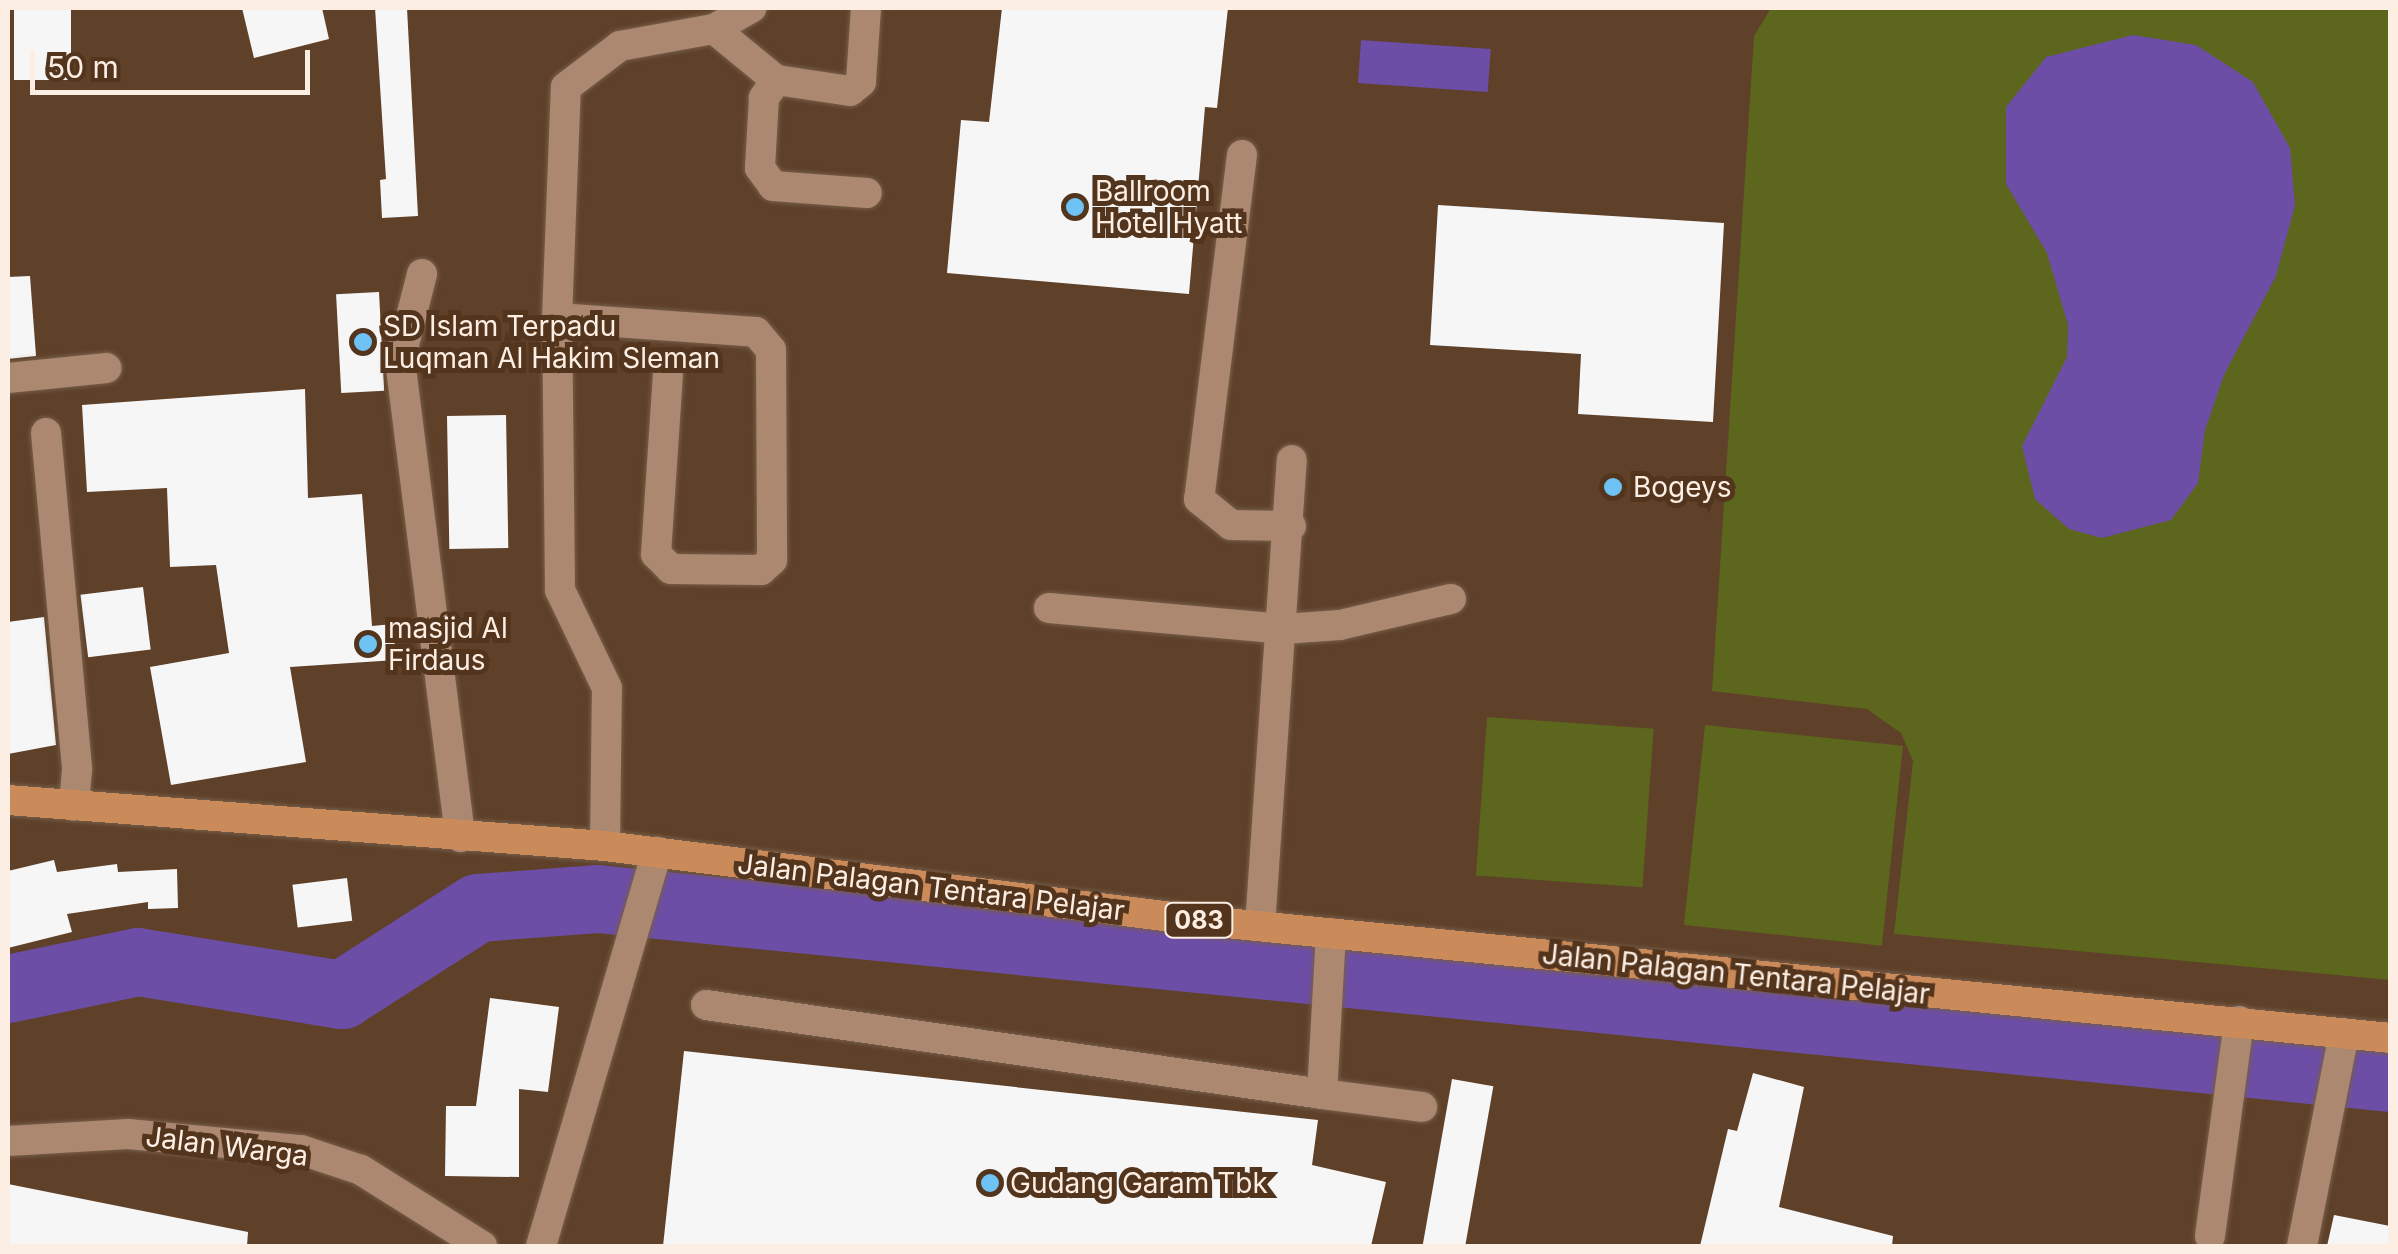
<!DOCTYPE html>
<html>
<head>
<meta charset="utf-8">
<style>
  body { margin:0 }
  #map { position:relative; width:2398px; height:1254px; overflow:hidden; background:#5f4029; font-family:Inter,sans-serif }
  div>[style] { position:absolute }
  .green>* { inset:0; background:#5c661c; transform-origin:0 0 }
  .water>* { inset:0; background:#6d4ea7; transform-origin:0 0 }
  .river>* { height:68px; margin:-34px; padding:0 34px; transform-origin:34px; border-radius:34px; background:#6d4ea7 }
  .building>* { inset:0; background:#f6f6f6; transform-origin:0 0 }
  .roads { filter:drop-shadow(0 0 2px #765e4a) drop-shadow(0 0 2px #765e4a) }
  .minor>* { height:30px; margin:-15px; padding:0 15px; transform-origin:15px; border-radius:15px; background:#ab886f }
  .major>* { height:30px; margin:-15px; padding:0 15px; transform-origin:15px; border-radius:15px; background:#ca8a59 }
  .dots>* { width:28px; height:28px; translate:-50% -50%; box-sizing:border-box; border:5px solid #53351e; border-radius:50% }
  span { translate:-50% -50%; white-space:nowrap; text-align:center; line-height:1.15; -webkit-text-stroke:10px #53351e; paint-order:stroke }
  .shield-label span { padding:2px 8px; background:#53351e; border:2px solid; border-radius:8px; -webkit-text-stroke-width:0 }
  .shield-label { font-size:25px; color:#fdeee3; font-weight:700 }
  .poi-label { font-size:28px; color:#fdeee3 }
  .left { translate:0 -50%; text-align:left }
  .street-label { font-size:28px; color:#fdeee3 }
  .frame { position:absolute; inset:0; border:10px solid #fdeee3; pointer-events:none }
  .scale { position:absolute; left:30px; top:50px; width:280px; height:45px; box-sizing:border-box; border:5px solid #fdeee3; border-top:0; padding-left:12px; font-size:30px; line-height:35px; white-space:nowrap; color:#fdeee3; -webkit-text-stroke:8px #53351e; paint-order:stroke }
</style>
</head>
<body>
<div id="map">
  <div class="green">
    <i style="clip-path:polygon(1771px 8px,2390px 8px,2390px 980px,1894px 934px,1913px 761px,1901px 733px,1867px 709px,1712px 691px,1754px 36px)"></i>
    <i style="left:1487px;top:717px;width:167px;height:159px;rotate:4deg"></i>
    <i style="left:1705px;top:725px;width:199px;height:201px;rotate:6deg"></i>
  </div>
  <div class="water">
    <i style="clip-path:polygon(2133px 35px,2196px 45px,2253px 82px,2290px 148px,2295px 205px,2276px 276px,2224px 375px,2205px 430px,2198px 483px,2171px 520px,2102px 538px,2069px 529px,2035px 499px,2022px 446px,2067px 357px,2068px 325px,2047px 253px,2006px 184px,2006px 107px,2046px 57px)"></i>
    <i style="left:1361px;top:40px;width:130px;height:43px;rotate:4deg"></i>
  </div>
  <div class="river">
    <i style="left:8px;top:989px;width:133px;rotate:-11.7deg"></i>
    <i style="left:138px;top:962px;width:207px;rotate:9.2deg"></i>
    <i style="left:342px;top:995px;width:161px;rotate:-32.6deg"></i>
    <i style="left:478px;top:908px;width:120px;rotate:-4.3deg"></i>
    <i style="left:598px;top:899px;width:1801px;rotate:5.7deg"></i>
  </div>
  <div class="building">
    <i style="left:14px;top:8px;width:57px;height:72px"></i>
    <i style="clip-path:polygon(242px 8px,322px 8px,329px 39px,254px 58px)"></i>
    <i style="clip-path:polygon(375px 8px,407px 8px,418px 216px,382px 218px,380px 180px,386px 179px)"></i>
    <i style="clip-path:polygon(1002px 8px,1228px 8px,1217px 108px,1205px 107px,1189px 294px,947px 273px,961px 120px,989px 122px)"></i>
    <i style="clip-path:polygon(1438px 205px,1724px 223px,1713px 422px,1578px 414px,1581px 354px,1430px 345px)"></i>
    <i style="clip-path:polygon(30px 276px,36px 356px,8px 359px,8px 277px)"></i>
    <i style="left:379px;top:292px;width:99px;height:43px;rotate:87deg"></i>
    <i style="clip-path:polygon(305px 389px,308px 498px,362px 494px,372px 626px,393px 624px,396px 660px,290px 667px,306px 762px,171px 785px,150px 667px,229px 653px,216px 565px,170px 567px,167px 488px,87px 492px,82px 405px)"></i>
    <i style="left:506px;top:415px;width:133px;height:59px;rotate:89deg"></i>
    <i style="left:143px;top:587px;width:63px;height:63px;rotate:83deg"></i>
    <i style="clip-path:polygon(44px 617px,56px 745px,8px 754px,8px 622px)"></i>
    <i style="clip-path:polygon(54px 860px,57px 872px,117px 864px,118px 872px,177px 869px,178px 908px,148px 909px,148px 902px,67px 914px,72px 932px,8px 948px,8px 871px)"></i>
    <i style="left:347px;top:878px;width:43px;height:55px;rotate:83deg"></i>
    <i style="clip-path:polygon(490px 998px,559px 1007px,548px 1092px,519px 1089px,519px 1177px,445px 1176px,446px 1106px,476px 1106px)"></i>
    <i style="clip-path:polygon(684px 1051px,1318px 1120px,1312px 1165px,1386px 1182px,1371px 1246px,663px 1246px)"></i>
    <i style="clip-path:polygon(1753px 1073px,1804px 1087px,1779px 1207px,1893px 1236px,1892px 1246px,1700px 1246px,1728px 1129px,1737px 1131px)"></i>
    <i style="left:1452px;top:1079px;width:42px;height:169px;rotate:10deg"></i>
    <i style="clip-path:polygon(8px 1184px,248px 1232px,247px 1246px,8px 1246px)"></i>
    <i style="clip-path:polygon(2334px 1215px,2390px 1226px,2390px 1246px,2327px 1246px)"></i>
  </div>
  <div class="roads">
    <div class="minor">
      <i style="left:866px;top:8px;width:74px;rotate:93.9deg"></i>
      <i style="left:861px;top:82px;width:14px;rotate:141deg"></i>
      <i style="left:850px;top:91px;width:75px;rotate:-171.5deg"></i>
      <i style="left:776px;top:80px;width:22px;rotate:124deg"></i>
      <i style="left:764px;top:98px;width:70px;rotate:93.3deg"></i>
      <i style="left:760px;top:168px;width:22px;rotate:54deg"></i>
      <i style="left:773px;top:186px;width:94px;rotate:4.3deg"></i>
      <i style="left:714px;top:29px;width:80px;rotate:39.4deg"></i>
      <i style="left:1242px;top:155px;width:347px;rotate:97.1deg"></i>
      <i style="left:1199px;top:499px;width:41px;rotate:39.1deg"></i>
      <i style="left:1231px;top:525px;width:60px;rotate:1deg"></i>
      <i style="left:422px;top:274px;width:89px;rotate:104.3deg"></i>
      <i style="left:400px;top:360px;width:481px;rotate:82.8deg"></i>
      <i style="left:557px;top:318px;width:199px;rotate:4deg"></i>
      <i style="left:756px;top:332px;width:23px;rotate:50deg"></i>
      <i style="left:771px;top:350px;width:210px;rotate:89.7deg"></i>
      <i style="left:772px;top:560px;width:15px;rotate:138deg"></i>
      <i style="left:761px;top:570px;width:90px;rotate:-179.4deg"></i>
      <i style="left:671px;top:569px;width:21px;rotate:-135deg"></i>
      <i style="left:656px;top:554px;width:180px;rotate:-86.2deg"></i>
      <i style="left:8px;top:378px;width:99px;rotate:-5.8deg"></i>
      <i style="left:46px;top:433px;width:338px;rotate:84.7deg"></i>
      <i style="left:77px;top:770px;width:36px;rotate:95deg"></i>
      <i style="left:1049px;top:608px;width:235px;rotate:5.1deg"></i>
      <i style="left:1283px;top:629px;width:57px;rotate:-4deg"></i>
      <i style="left:1340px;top:625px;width:114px;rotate:-13.2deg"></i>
      <i style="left:605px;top:846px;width:158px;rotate:-89.3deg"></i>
      <i style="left:607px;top:688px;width:109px;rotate:-115.6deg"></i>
      <i style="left:560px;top:590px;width:272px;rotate:-90.6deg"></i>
      <i style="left:557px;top:318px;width:231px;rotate:-87.8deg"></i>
      <i style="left:566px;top:87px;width:68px;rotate:-37.2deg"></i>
      <i style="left:620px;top:46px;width:96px;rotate:-10.3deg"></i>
      <i style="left:714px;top:29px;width:43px;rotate:-29.6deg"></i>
      <i style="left:1260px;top:926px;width:467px;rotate:-86.1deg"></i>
      <i style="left:706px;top:1005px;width:622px;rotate:8.22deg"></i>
      <i style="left:1322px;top:1094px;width:161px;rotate:-86.8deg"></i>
      <i style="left:1322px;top:1094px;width:101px;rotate:7.4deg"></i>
      <i style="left:8px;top:1141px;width:120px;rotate:-3.3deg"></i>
      <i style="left:128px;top:1134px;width:174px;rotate:5.3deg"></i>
      <i style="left:301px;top:1150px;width:63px;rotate:18.4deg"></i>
      <i style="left:361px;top:1170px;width:143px;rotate:32.1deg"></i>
      <i style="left:2210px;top:1236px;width:217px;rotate:-82.3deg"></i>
      <i style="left:541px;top:1246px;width:411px;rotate:-73.6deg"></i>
      <i style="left:2302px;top:1246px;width:217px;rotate:-78.8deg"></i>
    </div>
    <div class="major">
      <i style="left:8px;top:800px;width:599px;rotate:4.41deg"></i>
      <i style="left:605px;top:846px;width:596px;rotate:7.14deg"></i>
      <i style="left:1196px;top:920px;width:1200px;rotate:5.64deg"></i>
    </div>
  </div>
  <div class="dots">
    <i style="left:1075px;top:207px;background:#6fc2f4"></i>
    <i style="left:363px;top:342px;background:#6fc2f4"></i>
    <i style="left:1613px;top:487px;background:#6fc2f4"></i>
    <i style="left:368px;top:644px;background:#6fc2f4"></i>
    <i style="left:990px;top:1183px;background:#6fc2f4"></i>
  </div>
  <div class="shield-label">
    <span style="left:1199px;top:920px">083</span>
  </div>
  <div class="poi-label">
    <span class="left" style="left:1095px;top:207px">Ballroom<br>Hotel Hyatt</span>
    <span class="left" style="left:383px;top:342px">SD Islam Terpadu<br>Luqman Al Hakim Sleman</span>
    <span class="left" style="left:1633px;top:487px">Bogeys</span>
    <span class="left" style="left:388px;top:644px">masjid Al<br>Firdaus</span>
    <span class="left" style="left:1010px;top:1183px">Gudang Garam Tbk</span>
  </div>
  <div class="street-label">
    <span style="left:931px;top:887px;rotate:7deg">Jalan Palagan Tentara Pelajar</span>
    <span style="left:1736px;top:974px;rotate:6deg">Jalan Palagan Tentara Pelajar</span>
    <span style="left:227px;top:1146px;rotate:7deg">Jalan Warga</span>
  </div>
  <div class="frame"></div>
  <div class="scale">50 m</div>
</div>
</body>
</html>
